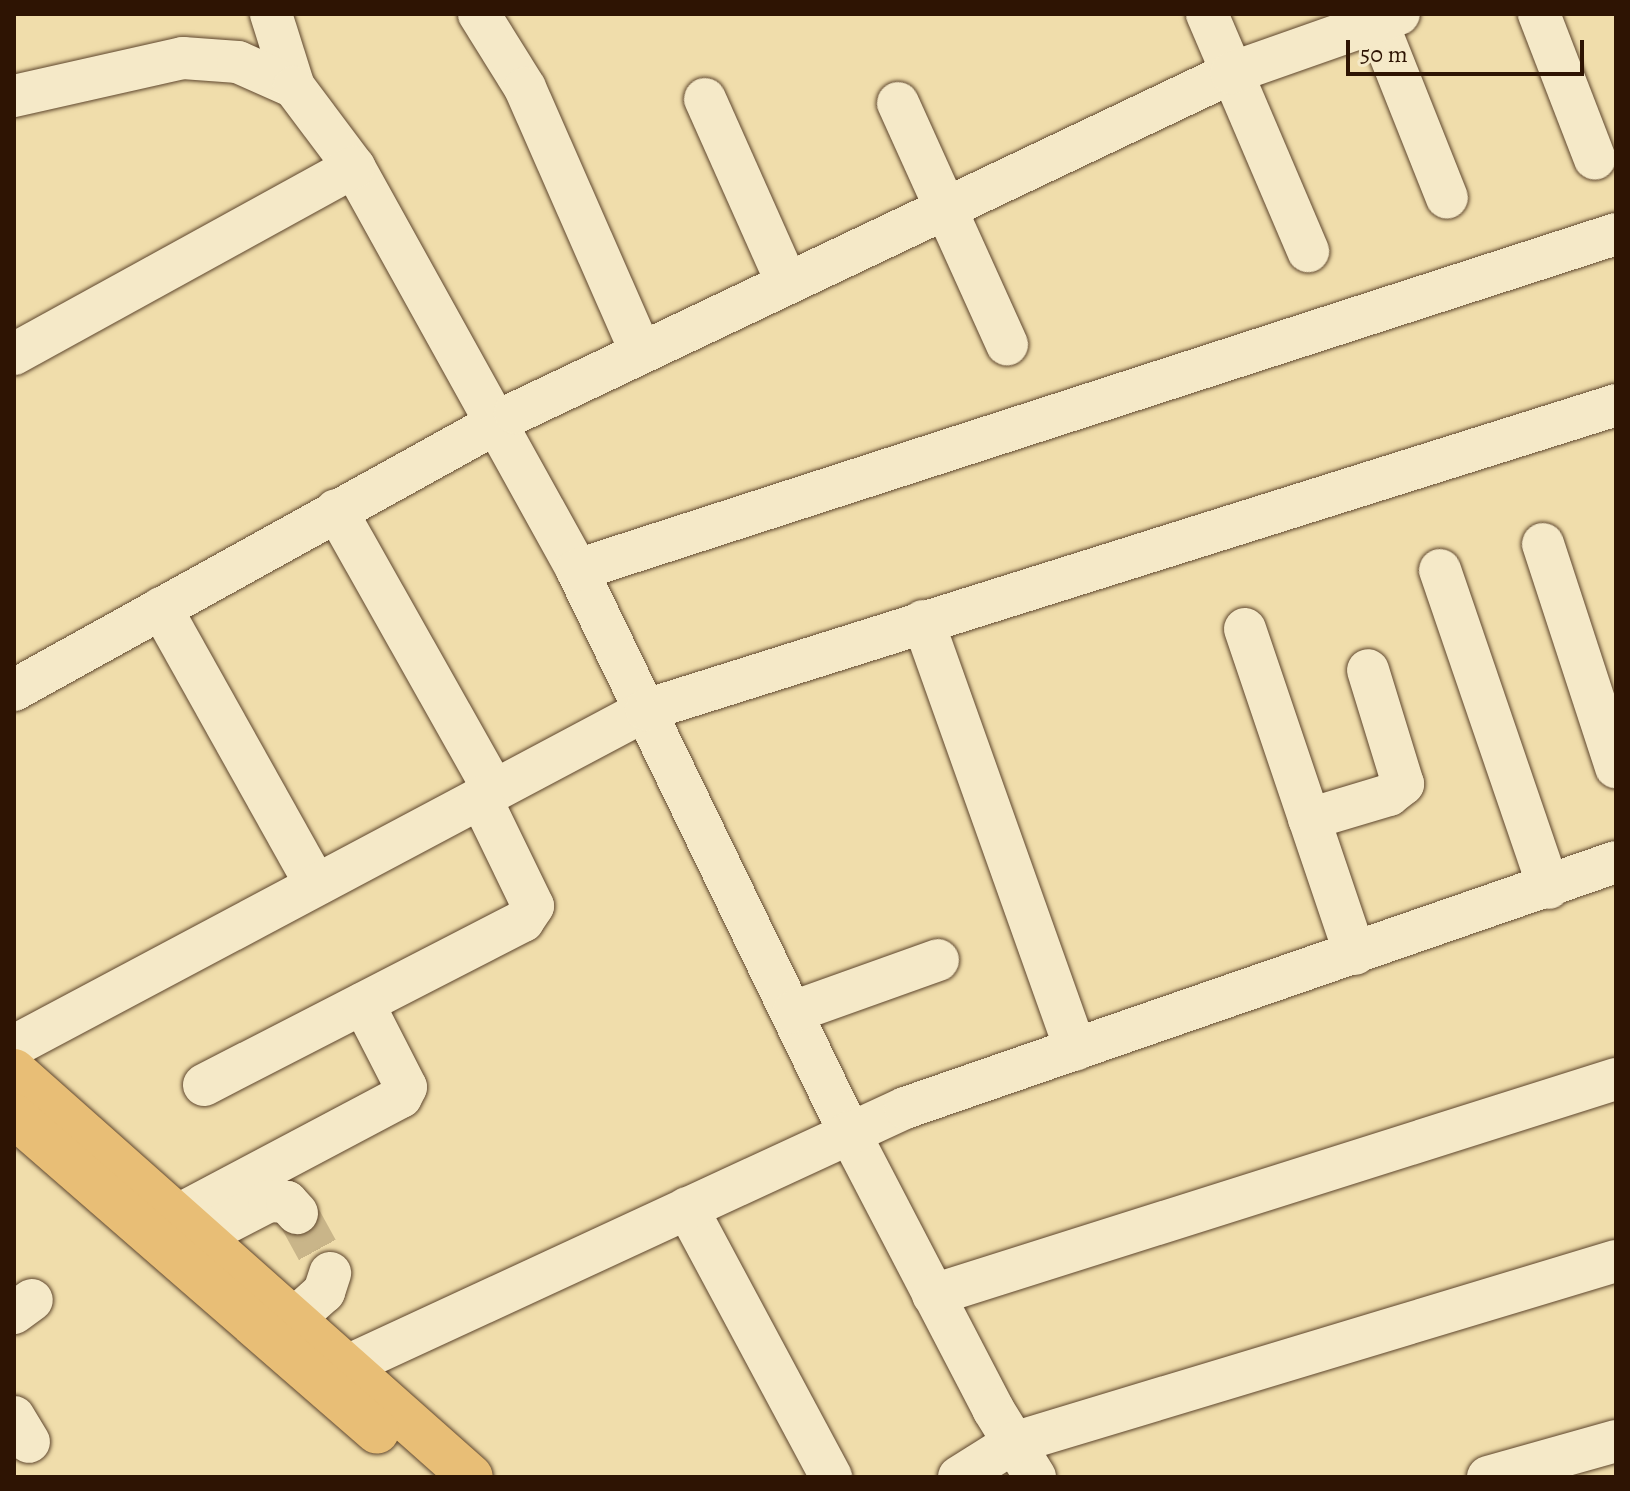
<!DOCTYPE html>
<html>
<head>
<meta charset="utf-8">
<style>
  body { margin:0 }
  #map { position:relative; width:1630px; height:1491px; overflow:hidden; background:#f0ddab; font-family:Alegreya,serif }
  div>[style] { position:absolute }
  .minor-tunnel>* { height:42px; margin-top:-21px; transform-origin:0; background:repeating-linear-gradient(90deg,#c9b589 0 42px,transparent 0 63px) }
  .roads { filter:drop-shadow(0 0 2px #5e462d) drop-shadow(0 0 2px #5e462d) }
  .minor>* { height:42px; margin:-21px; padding:0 21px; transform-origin:21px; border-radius:21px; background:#f5e9c8 }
  .highway>* { height:44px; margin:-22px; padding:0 22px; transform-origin:22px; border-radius:22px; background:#e8be76 }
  span { translate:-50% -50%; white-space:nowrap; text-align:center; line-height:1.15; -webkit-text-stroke:6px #f5e9c8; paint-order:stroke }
  .frame { position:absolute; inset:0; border:16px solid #2e1403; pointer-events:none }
  .scale { position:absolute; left:1346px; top:40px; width:238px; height:36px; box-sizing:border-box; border:4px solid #2e1403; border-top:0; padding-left:10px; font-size:24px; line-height:28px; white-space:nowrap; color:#2e1403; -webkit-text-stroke:6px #f5e9c8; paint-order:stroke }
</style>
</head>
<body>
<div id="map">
  <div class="minor-tunnel">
    <i style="left:297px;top:1213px;width:68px;rotate:61.2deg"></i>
  </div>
  <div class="roads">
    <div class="minor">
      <i style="left:271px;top:14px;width:77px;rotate:72.5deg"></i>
      <i style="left:479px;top:14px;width:87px;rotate:58.1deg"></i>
      <i style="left:525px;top:88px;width:288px;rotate:66.3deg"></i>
      <i style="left:1207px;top:14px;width:258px;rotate:66.9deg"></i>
      <i style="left:1539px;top:14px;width:155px;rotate:68.9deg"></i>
      <i style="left:1377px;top:22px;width:189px;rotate:68.3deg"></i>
      <i style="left:14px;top:96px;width:173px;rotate:-12.7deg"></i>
      <i style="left:183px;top:58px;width:55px;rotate:4.2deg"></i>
      <i style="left:238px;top:62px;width:61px;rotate:24.1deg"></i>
      <i style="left:294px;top:87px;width:100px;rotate:53.1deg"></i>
      <i style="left:354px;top:167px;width:461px;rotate:61deg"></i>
      <i style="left:577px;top:570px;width:624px;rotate:64.17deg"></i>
      <i style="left:849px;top:1132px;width:312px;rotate:62.5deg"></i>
      <i style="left:993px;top:1409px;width:80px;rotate:58.3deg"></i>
      <i style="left:705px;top:99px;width:201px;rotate:66deg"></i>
      <i style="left:898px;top:103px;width:265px;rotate:65.7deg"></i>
      <i style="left:14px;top:354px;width:388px;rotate:-28.8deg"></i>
      <i style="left:336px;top:510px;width:322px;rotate:60.6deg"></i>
      <i style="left:1543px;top:544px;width:235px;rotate:71.9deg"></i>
      <i style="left:577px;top:570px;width:1092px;rotate:-17.92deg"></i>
      <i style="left:1440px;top:570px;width:336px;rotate:71.1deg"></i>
      <i style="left:161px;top:608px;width:317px;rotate:60.8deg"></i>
      <i style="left:923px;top:621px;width:455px;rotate:70.4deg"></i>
      <i style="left:1245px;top:629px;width:343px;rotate:71.3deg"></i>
      <i style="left:14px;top:690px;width:572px;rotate:-28.94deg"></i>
      <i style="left:515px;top:413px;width:793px;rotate:-25.4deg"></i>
      <i style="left:1231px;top:73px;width:178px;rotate:-19.4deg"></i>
      <i style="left:1309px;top:819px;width:84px;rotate:-16.7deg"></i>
      <i style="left:1389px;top:795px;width:18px;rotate:-38deg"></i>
      <i style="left:1403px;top:784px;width:119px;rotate:-107.1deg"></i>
      <i style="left:793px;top:1012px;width:154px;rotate:-19.7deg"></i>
      <i style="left:14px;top:1046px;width:716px;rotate:-28deg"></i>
      <i style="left:646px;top:710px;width:1017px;rotate:-17.45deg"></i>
      <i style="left:204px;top:1085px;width:359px;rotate:-27.2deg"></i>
      <i style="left:523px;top:921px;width:18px;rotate:-56deg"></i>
      <i style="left:533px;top:906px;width:121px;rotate:-115.9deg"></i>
      <i style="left:687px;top:1208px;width:305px;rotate:61.8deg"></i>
      <i style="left:180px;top:1214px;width:250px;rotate:-27.9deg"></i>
      <i style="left:401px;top:1097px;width:11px;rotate:-63deg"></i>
      <i style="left:406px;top:1087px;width:94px;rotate:-117.1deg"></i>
      <i style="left:203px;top:1235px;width:74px;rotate:-27.3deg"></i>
      <i style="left:269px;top:1201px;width:18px;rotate:3deg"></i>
      <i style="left:287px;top:1202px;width:15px;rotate:48deg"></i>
      <i style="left:933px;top:1295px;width:716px;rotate:-17.55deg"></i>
      <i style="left:14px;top:1313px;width:22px;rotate:-36deg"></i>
      <i style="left:296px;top:1317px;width:38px;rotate:-42deg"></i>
      <i style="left:324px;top:1292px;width:20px;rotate:-72deg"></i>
      <i style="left:349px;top:1365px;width:613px;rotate:-24.81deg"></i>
      <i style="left:905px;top:1108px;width:752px;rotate:-19.09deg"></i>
      <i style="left:14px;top:1417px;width:29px;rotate:59deg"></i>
      <i style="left:959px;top:1477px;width:64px;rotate:-32.2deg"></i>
      <i style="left:1013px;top:1443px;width:630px;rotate:-16.8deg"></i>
      <i style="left:1488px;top:1477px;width:133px;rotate:-15.7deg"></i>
    </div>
    <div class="highway">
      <i style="left:14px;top:1071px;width:611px;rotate:41.62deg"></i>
      <i style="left:14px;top:1116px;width:481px;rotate:41deg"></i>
    </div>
  </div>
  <div class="frame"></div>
  <div class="scale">50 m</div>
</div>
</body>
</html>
